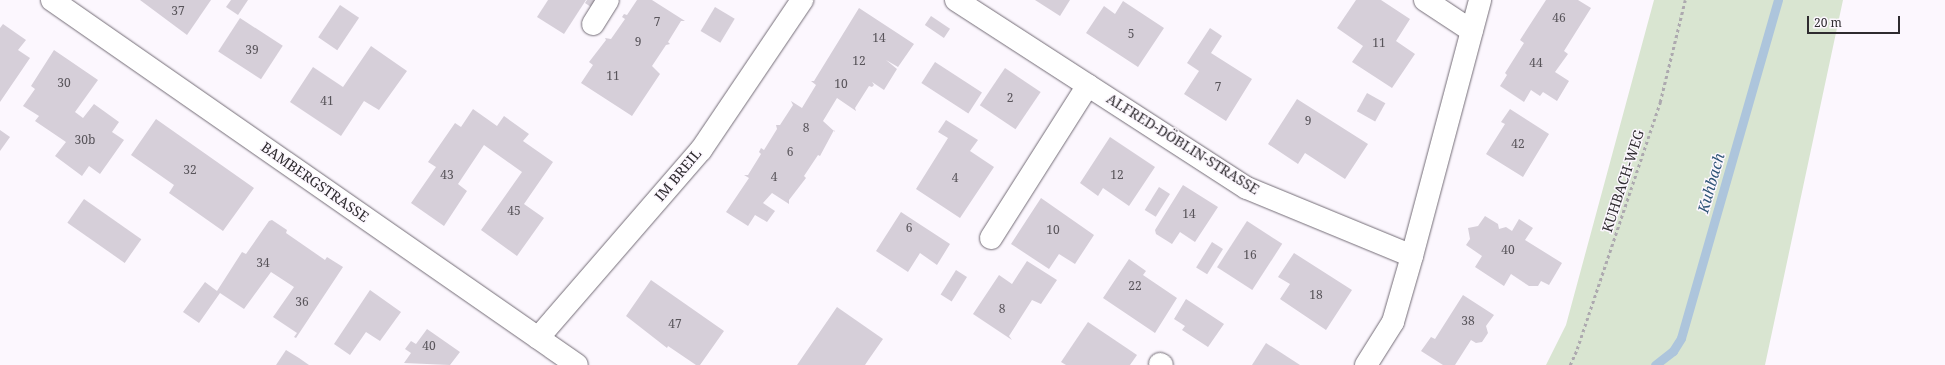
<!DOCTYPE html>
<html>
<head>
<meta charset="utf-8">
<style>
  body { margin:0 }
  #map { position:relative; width:1945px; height:365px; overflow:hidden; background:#fcf7fe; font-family:"Noto Serif",serif }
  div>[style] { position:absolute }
  .green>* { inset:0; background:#d9e5d1 }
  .stream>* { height:9px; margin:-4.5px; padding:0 4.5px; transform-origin:4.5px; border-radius:4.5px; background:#adc5dc }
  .building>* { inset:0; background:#d6cfd9; transform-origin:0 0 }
  .path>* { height:2.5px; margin-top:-1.25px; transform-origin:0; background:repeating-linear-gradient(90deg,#ada9af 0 3px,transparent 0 6px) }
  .roads { filter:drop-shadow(0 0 1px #736c76) drop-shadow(0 0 1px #736c76) }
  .minor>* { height:22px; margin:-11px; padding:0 11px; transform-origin:11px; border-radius:11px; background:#fff }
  span { translate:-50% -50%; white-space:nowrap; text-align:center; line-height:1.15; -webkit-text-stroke:3px #fcf7fe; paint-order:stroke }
  .number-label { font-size:12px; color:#58545a }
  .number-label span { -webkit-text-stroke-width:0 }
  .street-label { font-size:14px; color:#2e2b2f }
  .water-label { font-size:15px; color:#2e5476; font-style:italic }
  .scale { position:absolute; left:1807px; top:16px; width:93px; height:18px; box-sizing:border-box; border:2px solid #2e2b2f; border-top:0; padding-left:5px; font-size:12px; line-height:14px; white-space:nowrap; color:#2e2b2f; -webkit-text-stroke:3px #fcf7fe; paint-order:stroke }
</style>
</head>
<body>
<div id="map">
  <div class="green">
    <i style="clip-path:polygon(1654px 0,1843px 0,1765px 365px,1546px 365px,1566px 325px)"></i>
  </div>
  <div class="stream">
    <i style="left:1655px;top:365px;width:23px;rotate:-38deg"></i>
    <i style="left:1673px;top:351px;width:15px;rotate:-58deg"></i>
    <i style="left:1681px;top:338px;width:352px;rotate:-74deg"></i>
  </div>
  <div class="building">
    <i style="clip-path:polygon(140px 0,211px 0,187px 35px)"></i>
    <i style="clip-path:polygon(231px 0,248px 0,238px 15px,226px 7px)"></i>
    <i style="clip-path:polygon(548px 0,586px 0,564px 34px,537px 17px)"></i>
    <i style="clip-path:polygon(587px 0,605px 0,597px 11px,585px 3px)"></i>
    <i style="clip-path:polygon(637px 0,652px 0,685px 21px,681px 21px,668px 42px,670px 44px,666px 45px,652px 66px,660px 74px,632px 116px,581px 83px,593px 65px,589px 62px,606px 40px,605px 38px,611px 39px,625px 19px,622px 17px,624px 14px,627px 15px)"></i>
    <i style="clip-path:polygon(1035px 0,1070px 0,1060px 16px)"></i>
    <i style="clip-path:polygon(1356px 0,1381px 0,1410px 19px,1396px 41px,1415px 54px,1392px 88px,1352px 62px,1363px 46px,1337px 28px)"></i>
    <i style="clip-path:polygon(1546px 0,1578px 0,1591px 8px,1564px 51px,1568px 54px,1555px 72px,1569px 81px,1557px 101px,1543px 92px,1540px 96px,1531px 90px,1524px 102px,1500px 86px,1507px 75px,1505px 73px,1524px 43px,1520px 40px)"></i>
    <i style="clip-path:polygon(1123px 1px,1164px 28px,1138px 67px,1086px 33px,1104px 6px,1115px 14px)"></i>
    <i style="left:340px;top:5px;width:23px;height:39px;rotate:34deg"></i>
    <i style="left:715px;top:7px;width:23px;height:28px;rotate:31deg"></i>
    <i style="clip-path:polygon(859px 8px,914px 44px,898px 67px,886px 60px,897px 69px,884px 90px,872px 82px,874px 85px,872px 87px,869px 86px,855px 108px,856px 111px,837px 98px,823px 121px,835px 132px,834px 130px,820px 156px,818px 155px,804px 176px,806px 178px,789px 200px,789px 204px,772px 193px,763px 203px,775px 211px,767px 222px,755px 215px,748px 226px,726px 212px,749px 178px,744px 175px,748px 175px,761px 154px,759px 152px,761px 148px,764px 150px,777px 129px,776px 125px,780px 125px,793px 105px,791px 101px,802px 108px,816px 85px,811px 81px,814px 81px)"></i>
    <i style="left:931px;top:16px;width:23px;height:11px;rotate:34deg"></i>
    <i style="left:240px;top:18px;width:51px;height:40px;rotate:33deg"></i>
    <i style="clip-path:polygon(3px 24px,26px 40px,18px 50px,30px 58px,0 102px,0 28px)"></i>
    <i style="clip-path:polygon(1210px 28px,1222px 36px,1211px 53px,1252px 79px,1226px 121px,1184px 94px,1199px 71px,1187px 63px)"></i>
    <i style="clip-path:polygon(371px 46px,407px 71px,379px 110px,364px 101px,341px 136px,290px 102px,313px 67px,343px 87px)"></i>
    <i style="clip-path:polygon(54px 50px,98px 80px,75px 112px,83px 118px,94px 104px,119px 122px,112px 132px,124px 140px,100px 174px,89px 166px,82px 176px,55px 156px,66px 142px,35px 121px,39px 116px,23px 106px,35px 89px,31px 86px)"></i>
    <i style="left:935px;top:62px;width:56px;height:25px;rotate:33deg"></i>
    <i style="left:1005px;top:68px;width:43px;height:45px;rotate:34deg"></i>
    <i style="left:1367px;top:93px;width:21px;height:21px;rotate:29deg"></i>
    <i style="clip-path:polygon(1297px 99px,1368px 144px,1345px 179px,1305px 153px,1298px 164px,1268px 144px)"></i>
    <i style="clip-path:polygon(473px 109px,497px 126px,504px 116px,529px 134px,523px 141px,553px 162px,524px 204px,544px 218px,517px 256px,481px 230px,522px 172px,484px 145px,458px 184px,467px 191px,444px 226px,411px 203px,436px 167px,428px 162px,455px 123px,461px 127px)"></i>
    <i style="clip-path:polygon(1510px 109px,1549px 134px,1523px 177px,1486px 154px,1505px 124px,1501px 122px)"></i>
    <i style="clip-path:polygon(156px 119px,254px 188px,223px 231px,169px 193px,174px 185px,131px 155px)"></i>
    <i style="clip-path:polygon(946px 120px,978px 140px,970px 151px,994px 167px,960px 218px,916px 189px,948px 138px,938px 132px)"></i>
    <i style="clip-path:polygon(0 130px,10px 137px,0 151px)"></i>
    <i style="clip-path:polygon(1110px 137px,1155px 167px,1129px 206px,1103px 188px,1098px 196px,1080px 183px)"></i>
    <i style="clip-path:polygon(1183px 185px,1218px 207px,1195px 242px,1180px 232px,1172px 244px,1156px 234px,1155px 230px)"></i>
    <i style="left:1159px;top:187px;width:13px;height:27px;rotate:32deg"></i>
    <i style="clip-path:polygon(1041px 198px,1094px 235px,1075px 264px,1059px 254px,1049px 269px,1011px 244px)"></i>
    <i style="left:84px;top:199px;width:70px;height:29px;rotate:35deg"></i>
    <i style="clip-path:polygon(901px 212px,950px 244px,937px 265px,920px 253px,908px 272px,876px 251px)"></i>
    <i style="clip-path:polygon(1485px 216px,1498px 224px,1499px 229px,1506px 227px,1512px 231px,1519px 219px,1533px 228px,1525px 240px,1562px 263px,1549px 285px,1541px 281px,1538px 286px,1529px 286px,1511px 274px,1504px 286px,1475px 267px,1482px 256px,1466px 245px,1470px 239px,1468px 228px,1478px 226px)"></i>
    <i style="clip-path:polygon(272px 220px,287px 230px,286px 233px,325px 260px,327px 257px,343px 267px,296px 338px,294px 337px,297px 333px,273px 317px,294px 287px,271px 272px,244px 309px,220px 293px,199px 323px,183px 312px,205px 282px,217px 291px,242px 252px,246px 254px,269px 221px)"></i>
    <i style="left:1247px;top:221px;width:42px;height:55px;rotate:33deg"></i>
    <i style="left:1212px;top:242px;width:13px;height:30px;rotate:32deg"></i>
    <i style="clip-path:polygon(1294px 253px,1352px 290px,1326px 330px,1280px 299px,1290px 284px,1278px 277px)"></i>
    <i style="clip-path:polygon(1129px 259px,1146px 271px,1143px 275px,1177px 298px,1155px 333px,1103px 298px)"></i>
    <i style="clip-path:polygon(1027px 261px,1057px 280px,1041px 304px,1032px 300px,1009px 336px,1012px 340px,973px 314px,999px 275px,1012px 284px)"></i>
    <i style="left:956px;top:270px;width:13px;height:29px;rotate:32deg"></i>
    <i style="clip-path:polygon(651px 280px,724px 331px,700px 365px,696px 365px,668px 346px,667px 348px,626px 316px)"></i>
    <i style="clip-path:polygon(370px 290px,401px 312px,380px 341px,366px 332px,350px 355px,334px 344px)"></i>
    <i style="clip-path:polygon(1463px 295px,1494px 315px,1486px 326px,1488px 333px,1482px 342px,1476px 343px,1471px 340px,1455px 365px,1443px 365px,1421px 351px,1431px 337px,1435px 339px)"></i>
    <i style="clip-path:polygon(1186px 299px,1224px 324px,1208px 347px,1182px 330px,1185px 326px,1174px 319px)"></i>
    <i style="clip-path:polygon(837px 307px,883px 339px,869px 359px,865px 365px,797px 365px)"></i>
    <i style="clip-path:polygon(1088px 322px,1137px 355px,1130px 365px,1066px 365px,1061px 362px)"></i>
    <i style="clip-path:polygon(427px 329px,460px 352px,450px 365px,404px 363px,411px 353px,405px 349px,411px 341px,416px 344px)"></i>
    <i style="clip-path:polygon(1266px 343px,1300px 365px,1252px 365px)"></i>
    <i style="clip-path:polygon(286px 350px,299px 358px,309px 365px,276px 365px)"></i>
  </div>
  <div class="path">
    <i style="left:1570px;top:365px;width:17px;rotate:-66deg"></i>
    <i style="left:1577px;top:349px;width:261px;rotate:-71.4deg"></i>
    <i style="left:1660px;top:102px;width:105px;rotate:-76.2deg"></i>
  </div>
  <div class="roads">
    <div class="minor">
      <i style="left:52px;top:0;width:639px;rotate:34.81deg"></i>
      <i style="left:956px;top:0;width:346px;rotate:32.9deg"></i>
      <i style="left:1247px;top:188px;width:178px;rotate:22.4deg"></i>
      <i style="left:1412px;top:256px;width:265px;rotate:-75.1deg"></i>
      <i style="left:1425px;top:0;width:56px;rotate:33.4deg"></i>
      <i style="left:593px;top:24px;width:28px;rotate:-58deg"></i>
      <i style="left:991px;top:238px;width:181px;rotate:-57.6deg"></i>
      <i style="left:538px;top:338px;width:249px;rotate:-49.1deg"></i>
      <i style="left:701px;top:150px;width:181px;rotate:-56deg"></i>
      <i style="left:1160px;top:364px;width:2px;rotate:27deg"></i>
      <i style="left:1366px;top:365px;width:51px;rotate:-57.9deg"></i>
      <i style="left:1393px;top:322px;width:69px;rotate:-73.9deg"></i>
    </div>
  </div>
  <div class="number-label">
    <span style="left:178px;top:11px">37</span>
    <span style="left:1559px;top:18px">46</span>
    <span style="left:657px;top:22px">7</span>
    <span style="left:1131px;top:34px">5</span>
    <span style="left:879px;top:38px">14</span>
    <span style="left:638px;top:42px">9</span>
    <span style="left:1379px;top:43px">11</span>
    <span style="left:252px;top:50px">39</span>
    <span style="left:859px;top:61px">12</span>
    <span style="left:1536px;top:63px">44</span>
    <span style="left:613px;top:76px">11</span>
    <span style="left:64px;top:83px">30</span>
    <span style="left:841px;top:84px">10</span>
    <span style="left:1218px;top:87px">7</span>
    <span style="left:1010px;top:98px">2</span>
    <span style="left:327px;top:101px">41</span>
    <span style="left:1308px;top:121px">9</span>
    <span style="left:806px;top:128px">8</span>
    <span style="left:85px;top:140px">30b</span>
    <span style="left:1518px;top:144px">42</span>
    <span style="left:790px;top:152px">6</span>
    <span style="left:190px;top:170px">32</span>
    <span style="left:447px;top:175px">43</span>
    <span style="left:1117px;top:175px">12</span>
    <span style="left:774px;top:177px">4</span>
    <span style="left:955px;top:178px">4</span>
    <span style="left:514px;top:211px">45</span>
    <span style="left:1189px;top:214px">14</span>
    <span style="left:909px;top:228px">6</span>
    <span style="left:1053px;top:230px">10</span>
    <span style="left:1508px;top:250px">40</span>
    <span style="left:1250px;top:255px">16</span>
    <span style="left:263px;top:263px">34</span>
    <span style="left:1135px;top:286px">22</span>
    <span style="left:1316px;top:295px">18</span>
    <span style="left:302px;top:302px">36</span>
    <span style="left:1002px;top:309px">8</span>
    <span style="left:1468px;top:321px">38</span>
    <span style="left:675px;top:324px">47</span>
    <span style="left:429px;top:346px">40</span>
  </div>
  <div class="street-label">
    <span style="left:1183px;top:144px;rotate:32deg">ALFRED-DÖBLIN-STRASSE</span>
    <span style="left:678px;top:175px;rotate:-50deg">IM BREIL</span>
    <span style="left:1623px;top:181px;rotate:-72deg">KUHBACH-WEG</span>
    <span style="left:315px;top:182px;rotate:35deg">BAMBERGSTRASSE</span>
  </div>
  <div class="water-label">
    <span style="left:1711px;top:183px;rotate:-74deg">Kuhbach</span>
  </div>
  <div class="scale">20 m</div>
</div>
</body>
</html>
